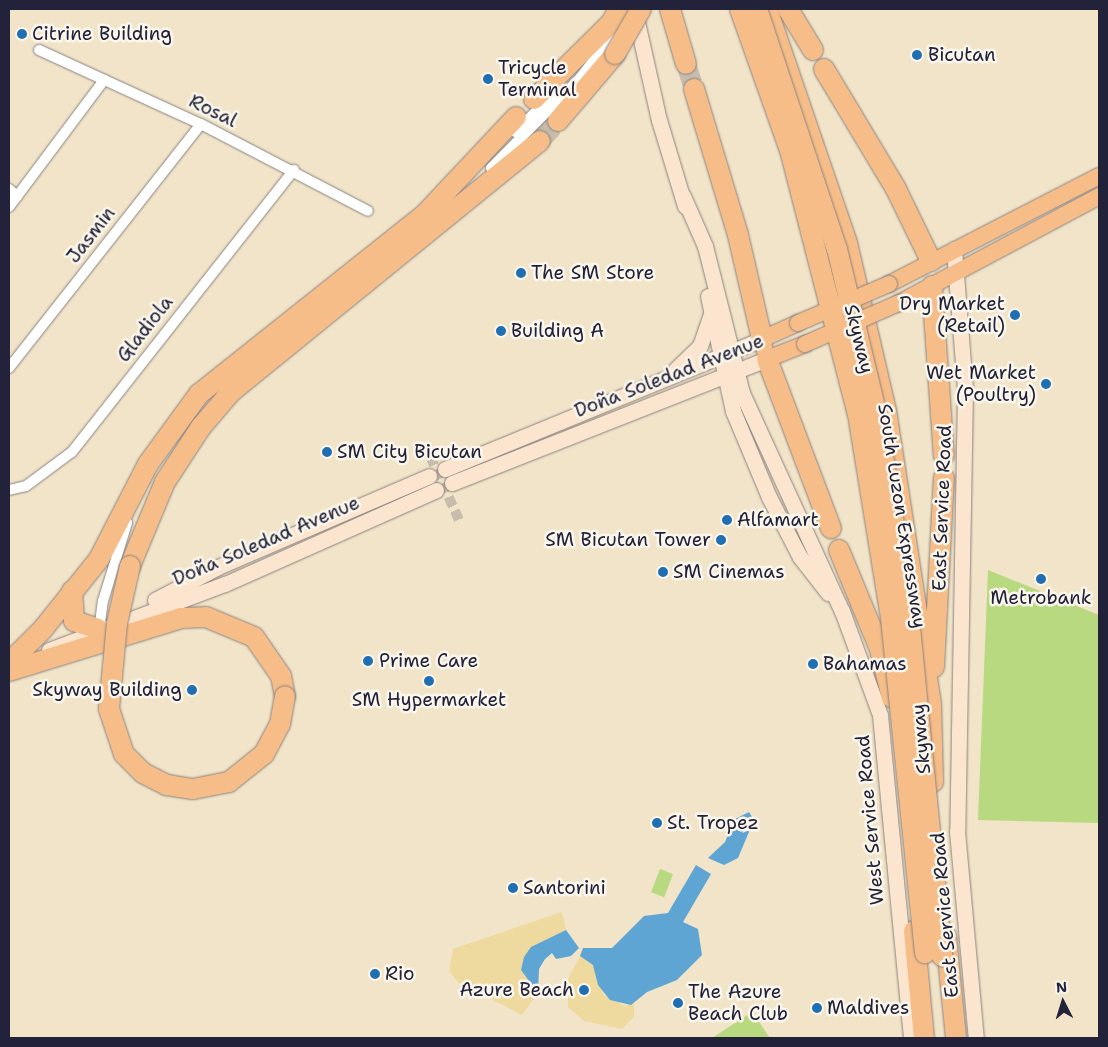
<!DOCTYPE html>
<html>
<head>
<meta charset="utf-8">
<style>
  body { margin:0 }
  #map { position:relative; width:1108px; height:1047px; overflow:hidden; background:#f1e4c8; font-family:"Shantell Sans",sans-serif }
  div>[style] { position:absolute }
  .green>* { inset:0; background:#b8d980; transform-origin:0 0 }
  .sand>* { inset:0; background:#eeda9e }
  .water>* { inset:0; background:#5ea5d4 }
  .street-tunnel>* { height:10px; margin-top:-5px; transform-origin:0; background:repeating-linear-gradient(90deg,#c8bdac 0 10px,transparent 0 15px) }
  .highway-tunnel>* { height:20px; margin-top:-10px; transform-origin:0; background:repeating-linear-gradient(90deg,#c8bdac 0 20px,transparent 0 30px) }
  .roads { filter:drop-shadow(0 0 1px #8a8382) drop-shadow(0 0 1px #8a8382) }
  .street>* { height:10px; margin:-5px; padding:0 5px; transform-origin:5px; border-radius:5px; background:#fff }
  .secondary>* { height:15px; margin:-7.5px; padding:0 7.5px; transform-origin:7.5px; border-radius:7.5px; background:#fce5cf }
  .primary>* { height:16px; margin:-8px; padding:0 8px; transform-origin:8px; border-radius:8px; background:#f7bd88 }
  .highway>* { height:20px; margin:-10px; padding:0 10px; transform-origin:10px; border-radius:10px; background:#f7bd88 }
  .bridges { filter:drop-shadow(0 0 1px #8a8382) drop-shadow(0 0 1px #8a8382) }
  .primary-bridge>* { height:16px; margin:-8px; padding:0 8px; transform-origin:8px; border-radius:8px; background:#f7bd88 }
  .highway-bridge>* { height:20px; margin:-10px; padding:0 10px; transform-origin:10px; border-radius:10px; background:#f7bd88 }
  .dots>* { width:14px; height:14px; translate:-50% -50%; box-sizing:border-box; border:2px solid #fbf7ec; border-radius:50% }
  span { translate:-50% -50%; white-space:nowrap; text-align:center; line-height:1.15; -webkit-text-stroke:5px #fbf7ec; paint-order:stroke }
  .poi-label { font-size:19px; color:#22223b }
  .left { translate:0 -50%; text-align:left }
  .right { translate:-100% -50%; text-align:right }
  .street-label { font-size:19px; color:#22223b }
  .frame { position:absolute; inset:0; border:10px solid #22223b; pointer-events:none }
  .north { position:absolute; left:1038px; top:977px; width:50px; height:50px; -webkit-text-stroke:4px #fbf7ec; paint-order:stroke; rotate:355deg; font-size:14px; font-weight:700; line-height:20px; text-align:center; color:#22223b }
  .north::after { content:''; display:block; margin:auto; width:18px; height:22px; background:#22223b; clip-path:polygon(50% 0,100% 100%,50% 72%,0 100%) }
</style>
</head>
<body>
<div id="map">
  <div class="green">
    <i style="clip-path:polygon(988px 570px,1099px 615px,1099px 823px,978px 820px)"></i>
    <i style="left:660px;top:869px;width:14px;height:25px;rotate:21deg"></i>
    <i style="clip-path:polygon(752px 1012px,770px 1038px,712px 1038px)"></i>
  </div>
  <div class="sand">
    <i style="clip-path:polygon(562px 912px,566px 930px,524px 957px,521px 970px,538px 993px,522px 1015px,458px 982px,449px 971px,453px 949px)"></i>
    <i style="clip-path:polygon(580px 956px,593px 965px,604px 995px,625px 1006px,634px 1003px,634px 1017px,622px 1029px,584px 1021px,568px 1007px,568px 979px)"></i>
  </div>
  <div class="water">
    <i style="clip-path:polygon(749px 812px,754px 820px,738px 858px,724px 865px,708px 858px,725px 842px,735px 819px)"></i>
    <i style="clip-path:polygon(696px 865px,711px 874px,683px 922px,698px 929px,702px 955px,677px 980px,647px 992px,631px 1005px,610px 1000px,598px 985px,593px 965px,580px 956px,583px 948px,612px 948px,644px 916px,668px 913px)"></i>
    <i style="clip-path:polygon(566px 930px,579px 948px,571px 956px,556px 959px,552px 953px,545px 959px,539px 969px,538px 993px,521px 970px,524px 957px,531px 947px)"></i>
  </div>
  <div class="street-tunnel">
    <i style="left:430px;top:456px;width:72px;rotate:65.6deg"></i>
  </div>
  <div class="highway-tunnel">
    <i style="left:686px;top:64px;width:26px;rotate:72deg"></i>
    <i style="left:540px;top:141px;width:27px;rotate:-48deg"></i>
  </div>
  <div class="roads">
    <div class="street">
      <i style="left:39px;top:50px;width:178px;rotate:24.6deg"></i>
      <i style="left:201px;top:124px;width:188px;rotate:27.5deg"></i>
      <i style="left:515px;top:132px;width:63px;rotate:-44.4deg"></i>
      <i style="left:491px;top:168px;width:127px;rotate:-45.3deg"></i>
      <i style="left:580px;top:78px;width:68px;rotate:-52.1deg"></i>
      <i style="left:9px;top:189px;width:11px;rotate:41deg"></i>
      <i style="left:9px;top:207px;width:159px;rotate:-53.2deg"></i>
      <i style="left:9px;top:368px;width:310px;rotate:-51.8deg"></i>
      <i style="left:9px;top:490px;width:17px;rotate:-13deg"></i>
      <i style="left:26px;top:486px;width:57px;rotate:-36.5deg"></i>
      <i style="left:72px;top:452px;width:359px;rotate:-51.8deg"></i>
      <i style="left:99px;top:632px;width:31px;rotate:-83deg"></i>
      <i style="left:103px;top:601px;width:82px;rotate:-72.9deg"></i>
    </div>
    <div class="secondary">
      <i style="left:635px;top:13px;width:110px;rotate:77.4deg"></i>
      <i style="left:659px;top:120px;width:90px;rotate:73.2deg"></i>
      <i style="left:683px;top:196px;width:55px;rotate:66.3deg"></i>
      <i style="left:705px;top:246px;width:152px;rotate:75.9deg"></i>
      <i style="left:742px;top:393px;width:240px;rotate:65.4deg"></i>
      <i style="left:842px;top:611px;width:111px;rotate:69.9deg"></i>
      <i style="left:880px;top:715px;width:324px;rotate:84.5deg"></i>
      <i style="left:954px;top:249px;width:141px;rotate:85.5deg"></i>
      <i style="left:965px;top:390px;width:441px;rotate:91deg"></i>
      <i style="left:957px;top:831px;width:208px;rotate:84.8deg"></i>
      <i style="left:708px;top:296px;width:118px;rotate:77.7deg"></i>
      <i style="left:733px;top:411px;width:93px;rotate:67.3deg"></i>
      <i style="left:769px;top:497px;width:68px;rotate:62.7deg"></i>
      <i style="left:800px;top:557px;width:46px;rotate:52.1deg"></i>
      <i style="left:676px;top:369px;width:33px;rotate:-44deg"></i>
      <i style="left:700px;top:346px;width:34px;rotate:-71deg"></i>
      <i style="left:445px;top:469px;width:343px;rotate:-22.3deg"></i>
      <i style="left:452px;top:483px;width:339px;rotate:-21.5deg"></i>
      <i style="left:155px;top:600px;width:71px;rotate:-27.6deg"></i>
      <i style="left:218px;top:567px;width:230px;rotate:-23.3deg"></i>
      <i style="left:49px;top:650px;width:188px;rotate:-20.6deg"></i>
      <i style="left:225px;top:584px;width:231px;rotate:-24deg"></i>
    </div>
    <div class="primary">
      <i style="left:889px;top:284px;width:236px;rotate:-27.2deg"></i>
      <i style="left:899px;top:303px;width:227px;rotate:-28.1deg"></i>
      <i style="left:798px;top:323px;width:39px;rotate:156deg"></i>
      <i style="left:762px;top:339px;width:21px;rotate:76deg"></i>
      <i style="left:767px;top:359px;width:41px;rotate:-21.5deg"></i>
    </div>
    <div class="highway">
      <i style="left:670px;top:9px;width:57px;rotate:73.8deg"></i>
      <i style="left:767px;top:9px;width:247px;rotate:71.1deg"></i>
      <i style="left:847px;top:243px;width:171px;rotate:76.9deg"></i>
      <i style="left:886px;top:410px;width:297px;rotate:81.3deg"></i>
      <i style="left:931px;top:704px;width:78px;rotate:88.5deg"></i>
      <i style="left:788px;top:9px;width:48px;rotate:58.6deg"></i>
      <i style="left:824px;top:69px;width:140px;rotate:59deg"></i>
      <i style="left:896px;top:189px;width:80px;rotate:64.1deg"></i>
      <i style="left:694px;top:89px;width:152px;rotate:73.2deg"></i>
      <i style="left:738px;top:235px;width:107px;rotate:77deg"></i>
      <i style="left:534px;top:99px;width:108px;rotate:-44.6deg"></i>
      <i style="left:611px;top:23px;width:16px;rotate:-60deg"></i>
      <i style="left:558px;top:121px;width:88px;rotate:-49.6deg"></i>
      <i style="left:932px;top:286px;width:170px;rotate:86deg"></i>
      <i style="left:767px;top:359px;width:181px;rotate:69.3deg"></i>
      <i style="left:839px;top:550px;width:107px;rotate:67.5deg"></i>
      <i style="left:880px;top:649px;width:50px;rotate:76.2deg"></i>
      <i style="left:130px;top:566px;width:91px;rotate:-67.4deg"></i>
      <i style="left:165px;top:482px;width:66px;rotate:-56.8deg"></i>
      <i style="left:201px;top:427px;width:46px;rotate:-49.4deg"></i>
      <i style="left:231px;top:392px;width:398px;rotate:-39.1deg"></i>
      <i style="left:72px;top:591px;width:30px;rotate:86deg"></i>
      <i style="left:74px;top:621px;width:25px;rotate:18deg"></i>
      <i style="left:9px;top:663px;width:48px;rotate:-45deg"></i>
      <i style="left:43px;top:629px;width:90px;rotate:-51.3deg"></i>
      <i style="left:99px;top:559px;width:107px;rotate:-62.7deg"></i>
      <i style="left:148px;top:464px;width:87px;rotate:-53.9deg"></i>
      <i style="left:199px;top:394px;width:289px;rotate:-38.5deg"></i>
      <i style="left:425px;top:214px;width:133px;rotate:-46.8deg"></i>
      <i style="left:934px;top:667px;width:189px;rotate:-87deg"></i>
      <i style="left:9px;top:671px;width:180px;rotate:-17.1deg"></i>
      <i style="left:181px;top:618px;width:25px;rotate:-2deg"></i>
      <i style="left:206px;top:617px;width:52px;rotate:22.6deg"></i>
      <i style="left:254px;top:637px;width:47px;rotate:55.3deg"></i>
      <i style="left:281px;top:676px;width:20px;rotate:79deg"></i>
      <i style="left:914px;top:931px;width:107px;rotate:84.7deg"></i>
      <i style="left:946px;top:936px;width:102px;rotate:84.4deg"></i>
    </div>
  </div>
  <div class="bridges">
    <div class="primary-bridge">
      <i style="left:798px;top:323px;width:99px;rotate:-23.2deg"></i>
      <i style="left:805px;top:344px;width:103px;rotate:-23.6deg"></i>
    </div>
    <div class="highway-bridge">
      <i style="left:740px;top:9px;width:150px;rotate:70.5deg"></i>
      <i style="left:790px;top:150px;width:273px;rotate:75.6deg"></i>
      <i style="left:858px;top:414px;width:207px;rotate:80.8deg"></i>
      <i style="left:891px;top:618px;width:337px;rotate:84.2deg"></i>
      <i style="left:757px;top:9px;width:253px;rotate:71.6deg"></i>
      <i style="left:837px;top:249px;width:167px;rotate:76.5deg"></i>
      <i style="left:876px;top:411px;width:209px;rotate:80.9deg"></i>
      <i style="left:909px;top:617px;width:341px;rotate:84.4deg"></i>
      <i style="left:615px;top:54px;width:52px;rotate:-60deg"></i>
      <i style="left:130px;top:566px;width:58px;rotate:102.8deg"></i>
      <i style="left:117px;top:623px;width:86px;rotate:95.3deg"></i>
      <i style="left:109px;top:709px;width:47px;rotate:71.6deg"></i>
      <i style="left:124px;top:754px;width:27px;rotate:45deg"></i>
      <i style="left:143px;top:773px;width:27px;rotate:27deg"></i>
      <i style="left:167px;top:785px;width:26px;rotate:9deg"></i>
      <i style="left:193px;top:789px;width:37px;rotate:-11deg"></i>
      <i style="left:229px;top:782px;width:45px;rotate:-38.7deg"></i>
      <i style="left:264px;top:754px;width:34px;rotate:-62deg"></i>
      <i style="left:280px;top:724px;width:28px;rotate:-80deg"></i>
    </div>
  </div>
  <div class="dots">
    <i style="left:22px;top:34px;background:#1f6fb2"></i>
    <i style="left:917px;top:55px;background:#1f6fb2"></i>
    <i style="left:488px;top:79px;background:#1f6fb2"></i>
    <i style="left:521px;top:273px;background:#1f6fb2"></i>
    <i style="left:1015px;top:315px;background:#1f6fb2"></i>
    <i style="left:501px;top:331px;background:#1f6fb2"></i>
    <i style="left:1046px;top:384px;background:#1f6fb2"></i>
    <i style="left:327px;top:452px;background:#1f6fb2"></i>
    <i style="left:727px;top:520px;background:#1f6fb2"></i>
    <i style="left:721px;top:540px;background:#1f6fb2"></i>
    <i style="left:663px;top:572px;background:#1f6fb2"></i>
    <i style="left:1041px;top:579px;background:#1f6fb2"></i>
    <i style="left:368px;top:661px;background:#1f6fb2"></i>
    <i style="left:813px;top:664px;background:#1f6fb2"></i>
    <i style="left:429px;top:681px;background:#1f6fb2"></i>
    <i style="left:192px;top:690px;background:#1f6fb2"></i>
    <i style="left:657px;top:823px;background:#1f6fb2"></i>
    <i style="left:513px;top:888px;background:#1f6fb2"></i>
    <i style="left:375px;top:974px;background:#1f6fb2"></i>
    <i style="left:584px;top:990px;background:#1f6fb2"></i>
    <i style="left:678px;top:1003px;background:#1f6fb2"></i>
    <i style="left:817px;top:1008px;background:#1f6fb2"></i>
  </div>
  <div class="poi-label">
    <span class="left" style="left:32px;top:34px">Citrine Building</span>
    <span class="left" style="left:928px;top:55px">Bicutan</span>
    <span class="left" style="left:498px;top:79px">Tricycle<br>Terminal</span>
    <span class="left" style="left:531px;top:273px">The SM Store</span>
    <span class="right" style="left:1005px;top:315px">Dry Market<br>(Retail)</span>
    <span class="left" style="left:511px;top:331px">Building A</span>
    <span class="right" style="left:1036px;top:384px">Wet Market<br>(Poultry)</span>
    <span class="left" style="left:337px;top:452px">SM City Bicutan</span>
    <span class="left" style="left:737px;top:520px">Alfamart</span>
    <span class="right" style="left:711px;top:540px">SM Bicutan Tower</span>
    <span class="left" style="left:673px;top:572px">SM Cinemas</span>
    <span style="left:1041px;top:598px">Metrobank</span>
    <span class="left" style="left:379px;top:661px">Prime Care</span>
    <span class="left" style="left:823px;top:664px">Bahamas</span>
    <span class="right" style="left:182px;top:690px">Skyway Building</span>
    <span style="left:429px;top:700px">SM Hypermarket</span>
    <span class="left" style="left:667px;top:823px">St. Tropez</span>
    <span class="left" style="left:523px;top:888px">Santorini</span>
    <span class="left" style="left:385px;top:974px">Rio</span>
    <span class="right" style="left:574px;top:990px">Azure Beach</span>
    <span class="left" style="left:688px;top:1003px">The Azure<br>Beach Club</span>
    <span class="left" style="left:827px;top:1008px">Maldives</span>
  </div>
  <div class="street-label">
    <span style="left:213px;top:111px;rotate:26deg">Rosal</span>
    <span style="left:91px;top:235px;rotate:-52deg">Jasmin</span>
    <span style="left:145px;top:329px;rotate:-52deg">Gladiola</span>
    <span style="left:859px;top:339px;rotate:76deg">Skyway</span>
    <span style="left:669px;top:376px;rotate:-21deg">Doña Soledad Avenue</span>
    <span style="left:942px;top:508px;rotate:-88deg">East Service Road</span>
    <span style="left:902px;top:516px;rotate:81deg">South Luzon Expressway</span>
    <span style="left:266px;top:541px;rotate:-23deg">Doña Soledad Avenue</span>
    <span style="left:921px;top:739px;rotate:-95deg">Skyway</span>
    <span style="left:870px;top:820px;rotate:-95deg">West Service Road</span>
    <span style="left:945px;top:915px;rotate:-95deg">East Service Road</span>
  </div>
  <div class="frame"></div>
  <div class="north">N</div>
</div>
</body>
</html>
